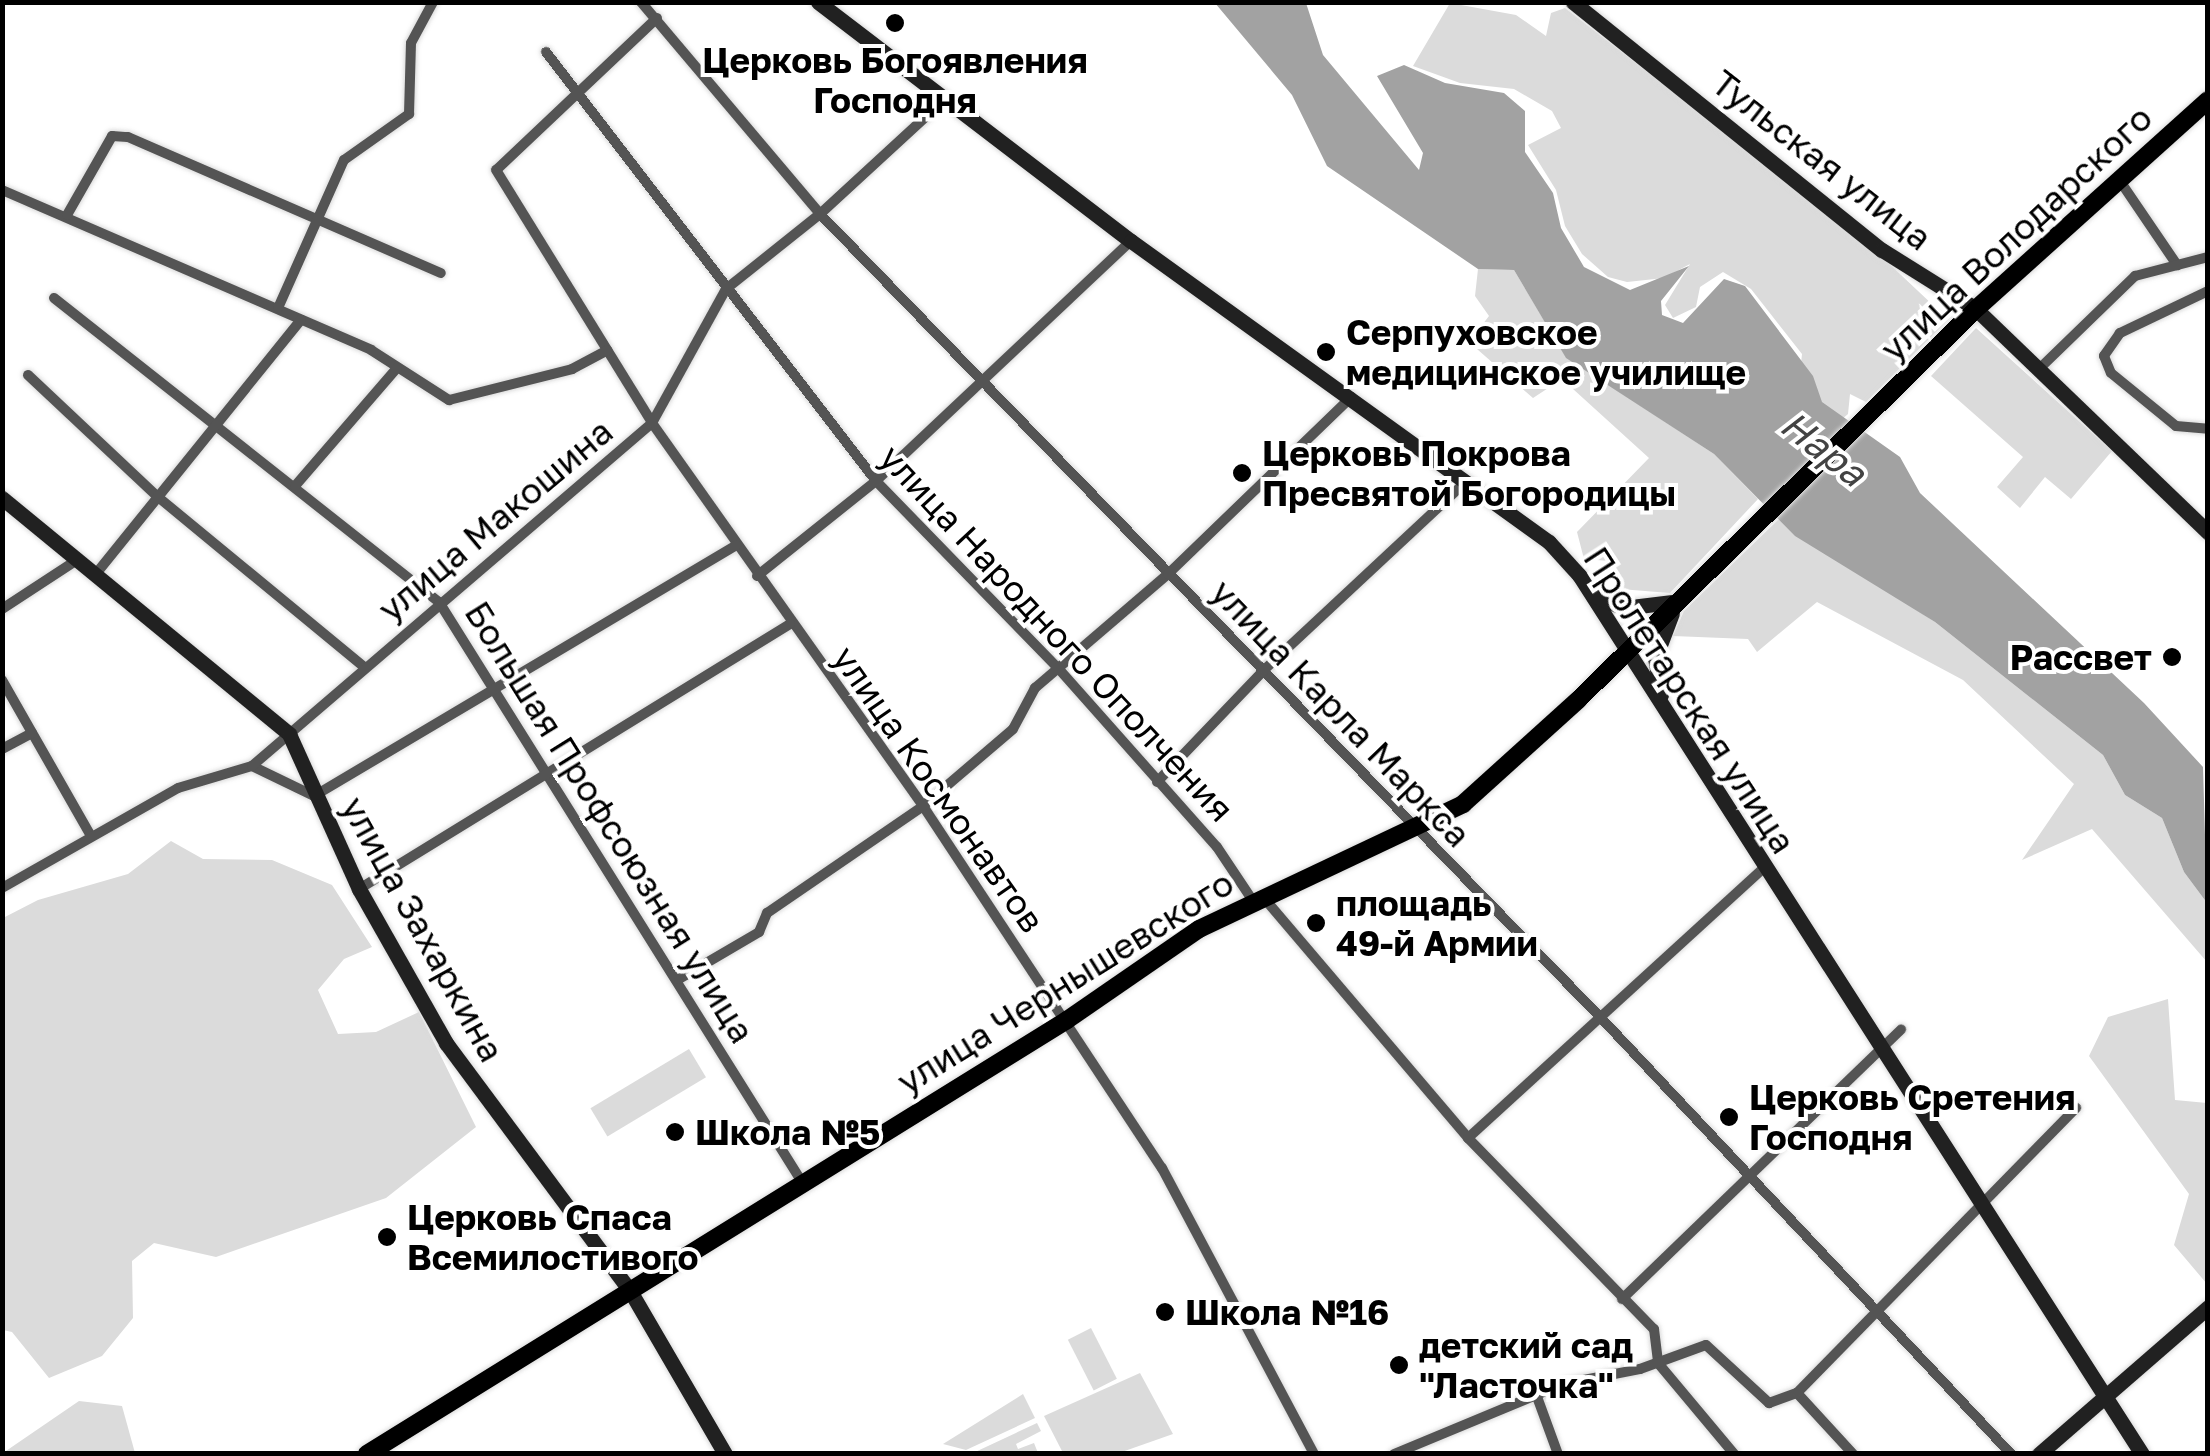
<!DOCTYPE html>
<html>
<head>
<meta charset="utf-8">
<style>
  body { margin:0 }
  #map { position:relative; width:2210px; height:1456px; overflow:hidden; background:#fff; font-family:"Golos Text",sans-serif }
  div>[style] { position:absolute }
  .green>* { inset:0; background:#dbdbdb; transform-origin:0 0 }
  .water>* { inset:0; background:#a2a2a2 }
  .roads { filter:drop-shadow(0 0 2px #dbdbdb) drop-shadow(0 0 2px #dbdbdb) }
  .street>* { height:10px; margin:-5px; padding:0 5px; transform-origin:5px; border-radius:5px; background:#545454 }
  .secondary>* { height:15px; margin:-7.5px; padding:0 7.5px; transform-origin:7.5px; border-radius:7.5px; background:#212121 }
  .primary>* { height:18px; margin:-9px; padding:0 9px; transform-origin:9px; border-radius:9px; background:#000 }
  .dots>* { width:28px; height:28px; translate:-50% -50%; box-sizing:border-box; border:5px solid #fff; border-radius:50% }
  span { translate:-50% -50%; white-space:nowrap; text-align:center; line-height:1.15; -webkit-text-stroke:8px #fff; paint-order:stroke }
  .poi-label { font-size:35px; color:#000; font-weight:700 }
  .left { translate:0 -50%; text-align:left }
  .right { translate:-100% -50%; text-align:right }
  .street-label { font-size:35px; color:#000 }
  .water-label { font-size:38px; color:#434343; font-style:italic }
  .frame { position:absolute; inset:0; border:5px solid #000; pointer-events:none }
</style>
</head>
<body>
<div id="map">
  <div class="green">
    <i style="clip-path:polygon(1450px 3px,1516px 15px,1546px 36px,1551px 13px,1565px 8px,1865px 241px,1935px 307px,1953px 315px,1866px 402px,1850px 394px,1848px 414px,1828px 431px,1799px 382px,1802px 354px,1751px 289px,1723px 272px,1700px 287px,1696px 307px,1673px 318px,1665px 305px,1690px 264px,1664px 278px,1627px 282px,1608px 277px,1582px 254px,1565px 226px,1556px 190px,1528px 145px,1561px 128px,1552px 111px,1514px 89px,1460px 83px,1413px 66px)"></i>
    <i style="clip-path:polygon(1478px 269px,1514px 270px,1566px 357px,1714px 454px,1758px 499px,1670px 593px,1620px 589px,1609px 561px,1584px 559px,1577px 532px,1649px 458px,1562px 379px,1533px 398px,1469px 342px,1489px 316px,1475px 296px)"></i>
    <i style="clip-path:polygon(1976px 328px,2112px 451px,2071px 499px,2045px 477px,2020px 508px,1997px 487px,2023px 457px,1931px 376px)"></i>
    <i style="clip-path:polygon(1779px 519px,1935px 622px,2103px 755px,2125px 795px,2162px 818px,2184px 872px,2207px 903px,2207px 962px,2092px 829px,2022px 860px,2074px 784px,1963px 680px,1817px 602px,1757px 652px,1748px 639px,1673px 636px,1684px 611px)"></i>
    <i style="clip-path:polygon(171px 841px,203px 859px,272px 860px,332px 885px,372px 947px,344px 959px,318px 990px,338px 1034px,376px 1032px,419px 1012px,476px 1127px,386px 1198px,216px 1257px,154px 1243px,132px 1261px,133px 1318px,102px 1356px,49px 1378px,12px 1332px,3px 1330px,3px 918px,38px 900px,128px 874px)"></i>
    <i style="clip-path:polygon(2168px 999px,2175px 1100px,2207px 1103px,2207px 1284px,2174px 1245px,2189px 1194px,2089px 1056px,2108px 1017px)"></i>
    <i style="left:689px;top:1049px;width:33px;height:115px;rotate:59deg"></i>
    <i style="left:1091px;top:1328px;width:57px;height:26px;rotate:63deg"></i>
    <i style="clip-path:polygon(1140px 1373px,1173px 1434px,1119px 1453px,1063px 1453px,1044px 1416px)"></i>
    <i style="clip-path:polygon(1023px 1394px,1035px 1418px,966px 1450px,943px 1444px)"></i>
    <i style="clip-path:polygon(79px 1401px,122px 1406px,135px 1453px,3px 1453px)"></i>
    <i style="clip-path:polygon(1037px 1423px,1041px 1431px,1016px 1444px,1018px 1449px,1034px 1443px,1038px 1453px,973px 1453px)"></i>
  </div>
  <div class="water">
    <i style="clip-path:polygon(1215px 3px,1306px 3px,1323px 55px,1419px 170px,1423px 153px,1377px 76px,1404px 65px,1445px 83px,1504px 93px,1525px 111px,1525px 152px,1553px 193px,1561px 228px,1584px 267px,1630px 290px,1689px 266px,1661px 301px,1662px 315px,1683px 323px,1724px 279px,1745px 286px,1813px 376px,1822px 402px,1900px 457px,1920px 493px,2144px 703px,2203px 767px,2207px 903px,2184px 872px,2162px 818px,2125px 795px,2103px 755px,1935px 622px,1795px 536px,1714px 454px,1566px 358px,1514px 270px,1478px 269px,1327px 166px,1292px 95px)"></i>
  </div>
  <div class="roads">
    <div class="street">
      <i style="left:641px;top:2px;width:277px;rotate:49.8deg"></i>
      <i style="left:820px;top:214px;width:1122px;rotate:45.83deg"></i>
      <i style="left:1602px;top:1019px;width:597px;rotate:46.76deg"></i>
      <i style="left:657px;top:18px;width:221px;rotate:136.6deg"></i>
      <i style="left:496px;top:170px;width:297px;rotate:58.3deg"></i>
      <i style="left:652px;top:423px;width:469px;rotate:54.7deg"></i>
      <i style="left:923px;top:806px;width:434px;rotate:56.6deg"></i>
      <i style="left:1162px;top:1168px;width:324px;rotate:62deg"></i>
      <i style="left:546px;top:52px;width:541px;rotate:52.43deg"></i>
      <i style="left:876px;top:481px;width:261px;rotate:45.8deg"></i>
      <i style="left:1058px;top:668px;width:239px;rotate:48.4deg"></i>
      <i style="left:1217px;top:847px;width:61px;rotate:56.3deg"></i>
      <i style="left:1251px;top:898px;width:13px"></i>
      <i style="left:1264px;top:898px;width:315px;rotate:49.6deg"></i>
      <i style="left:1468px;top:1138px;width:267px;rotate:45.8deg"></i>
      <i style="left:1654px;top:1329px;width:34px;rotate:83deg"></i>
      <i style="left:1658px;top:1363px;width:119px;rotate:50.1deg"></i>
      <i style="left:2120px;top:181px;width:102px;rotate:55.8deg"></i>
      <i style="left:2px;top:190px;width:402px;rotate:23.4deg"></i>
      <i style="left:371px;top:350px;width:93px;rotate:32.7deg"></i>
      <i style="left:449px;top:400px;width:127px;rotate:-14.1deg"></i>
      <i style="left:572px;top:369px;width:40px;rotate:-28deg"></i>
      <i style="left:67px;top:215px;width:91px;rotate:-60.3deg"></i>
      <i style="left:112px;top:136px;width:16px;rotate:4deg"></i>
      <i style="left:128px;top:137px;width:341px;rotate:23.5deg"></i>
      <i style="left:2208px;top:291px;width:98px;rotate:154.5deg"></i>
      <i style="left:2120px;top:333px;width:28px;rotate:125deg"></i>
      <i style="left:2104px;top:356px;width:18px;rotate:68deg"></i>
      <i style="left:2111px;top:373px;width:84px;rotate:39.2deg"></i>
      <i style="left:2176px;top:426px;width:32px;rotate:5deg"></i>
      <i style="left:54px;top:298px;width:491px;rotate:38.3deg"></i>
      <i style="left:439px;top:602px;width:684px;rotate:57.96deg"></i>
      <i style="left:278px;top:308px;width:162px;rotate:-66deg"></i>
      <i style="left:344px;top:160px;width:80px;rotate:-35.3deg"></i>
      <i style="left:409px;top:114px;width:71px;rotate:-88.4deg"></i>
      <i style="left:411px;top:43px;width:47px;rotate:-61.8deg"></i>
      <i style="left:2039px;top:369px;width:134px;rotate:-44.1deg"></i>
      <i style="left:2135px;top:276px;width:75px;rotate:-14.6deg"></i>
      <i style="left:28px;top:375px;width:178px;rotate:43.2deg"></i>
      <i style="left:158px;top:497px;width:267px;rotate:39.5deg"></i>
      <i style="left:295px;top:486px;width:156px;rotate:-49.2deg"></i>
      <i style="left:95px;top:575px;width:328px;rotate:-51.1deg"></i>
      <i style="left:757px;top:576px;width:152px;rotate:-38.6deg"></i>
      <i style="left:876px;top:481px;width:350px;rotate:-43.3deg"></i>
      <i style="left:2px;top:609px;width:90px;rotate:-33.2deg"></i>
      <i style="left:2px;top:680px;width:180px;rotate:60.3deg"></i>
      <i style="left:2px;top:749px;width:34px;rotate:-28deg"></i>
      <i style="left:252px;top:766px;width:69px;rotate:25.8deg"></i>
      <i style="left:314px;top:796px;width:491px;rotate:-30.7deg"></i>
      <i style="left:1157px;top:782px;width:155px;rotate:-46.3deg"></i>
      <i style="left:1264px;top:670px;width:277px;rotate:-43deg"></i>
      <i style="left:2px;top:888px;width:202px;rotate:-29.6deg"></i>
      <i style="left:178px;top:788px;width:77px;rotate:-16.6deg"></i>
      <i style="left:252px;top:766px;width:527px;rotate:-40.61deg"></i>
      <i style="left:652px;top:423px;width:153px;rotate:-61.1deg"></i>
      <i style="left:726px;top:289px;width:120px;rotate:-38.6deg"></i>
      <i style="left:820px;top:214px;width:168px;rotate:-42.6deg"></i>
      <i style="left:359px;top:889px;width:506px;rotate:-31.59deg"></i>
      <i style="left:679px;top:979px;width:93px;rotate:-30.4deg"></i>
      <i style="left:759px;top:932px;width:21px;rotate:-67deg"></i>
      <i style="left:767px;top:913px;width:189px;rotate:-34.4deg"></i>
      <i style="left:923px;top:806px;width:118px;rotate:-40.5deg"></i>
      <i style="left:1013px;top:729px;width:47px;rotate:-61.8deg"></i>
      <i style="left:1035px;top:688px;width:175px;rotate:-40.6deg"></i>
      <i style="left:1168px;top:574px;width:255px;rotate:-44deg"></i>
      <i style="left:1468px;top:1138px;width:399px;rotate:-42.4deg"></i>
      <i style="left:1622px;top:1299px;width:388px;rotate:-44deg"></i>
      <i style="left:1797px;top:1393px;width:83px;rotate:47.4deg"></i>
      <i style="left:1536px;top:1394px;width:64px;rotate:69.9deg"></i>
      <i style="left:1394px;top:1454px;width:183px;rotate:-22.5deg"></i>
      <i style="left:1563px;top:1384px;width:78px;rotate:-11deg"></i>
      <i style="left:1640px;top:1369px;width:70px;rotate:-20deg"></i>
      <i style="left:1706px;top:1345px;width:86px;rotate:42.6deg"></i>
      <i style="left:1769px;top:1403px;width:30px;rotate:-20deg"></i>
      <i style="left:1797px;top:1393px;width:399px;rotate:-45.6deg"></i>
    </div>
    <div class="secondary">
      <i style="left:818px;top:2px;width:394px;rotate:37.4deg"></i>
      <i style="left:1131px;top:241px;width:515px;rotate:35.76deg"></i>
      <i style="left:1549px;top:542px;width:45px;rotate:47.7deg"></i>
      <i style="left:1579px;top:575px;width:1044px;rotate:57.36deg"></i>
      <i style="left:1573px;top:2px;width:396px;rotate:38.8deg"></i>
      <i style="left:1882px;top:250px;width:111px;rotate:32.1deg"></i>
      <i style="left:1976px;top:309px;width:322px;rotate:43.9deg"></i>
      <i style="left:2px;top:498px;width:372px;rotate:39.4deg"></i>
      <i style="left:289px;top:734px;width:170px;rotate:65.7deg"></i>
      <i style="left:359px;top:889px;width:177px;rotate:60.5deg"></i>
      <i style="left:446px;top:1043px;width:307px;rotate:53.4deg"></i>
      <i style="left:629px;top:1289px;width:191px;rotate:59.8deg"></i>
      <i style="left:1593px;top:595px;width:33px;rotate:23deg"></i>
      <i style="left:1623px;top:608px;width:56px;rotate:-7.1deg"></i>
      <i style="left:1661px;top:695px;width:37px;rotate:-99deg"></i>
      <i style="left:1655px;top:658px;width:48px;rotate:-69.3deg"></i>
      <i style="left:2039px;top:1454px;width:224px;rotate:-41deg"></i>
    </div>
    <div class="primary">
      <i style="left:367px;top:1454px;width:824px;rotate:-31.8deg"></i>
      <i style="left:1067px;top:1020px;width:160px;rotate:-34.6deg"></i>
      <i style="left:1199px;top:929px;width:292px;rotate:-25.3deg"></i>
      <i style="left:1463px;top:804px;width:155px;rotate:-42.1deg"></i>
      <i style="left:1578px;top:700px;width:558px;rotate:-44.49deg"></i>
      <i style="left:1976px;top:309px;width:312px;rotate:-42deg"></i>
    </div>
  </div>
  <div class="dots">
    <i style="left:895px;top:23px;background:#000"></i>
    <i style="left:1326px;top:352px;background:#000"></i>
    <i style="left:1242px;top:473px;background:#000"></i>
    <i style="left:2172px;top:657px;background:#000"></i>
    <i style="left:1316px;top:923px;background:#000"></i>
    <i style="left:1729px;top:1117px;background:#000"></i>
    <i style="left:675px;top:1132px;background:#000"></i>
    <i style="left:387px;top:1237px;background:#000"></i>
    <i style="left:1165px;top:1312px;background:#000"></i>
    <i style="left:1399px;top:1365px;background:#000"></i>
  </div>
  <div class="poi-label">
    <span style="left:895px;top:80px">Церковь Богоявления<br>Господня</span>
    <span class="left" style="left:1346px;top:352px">Серпуховское<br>медицинское училище</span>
    <span class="left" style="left:1262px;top:473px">Церковь Покрова<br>Пресвятой Богородицы</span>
    <span class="right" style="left:2152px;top:657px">Рассвет</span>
    <span class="left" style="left:1336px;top:923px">площадь<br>49-й Армии</span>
    <span class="left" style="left:1749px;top:1117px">Церковь Сретения<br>Господня</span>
    <span class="left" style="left:695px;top:1132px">Школа №5</span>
    <span class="left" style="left:407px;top:1237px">Церковь Спаса<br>Всемилостивого</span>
    <span class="left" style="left:1185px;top:1312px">Школа №16</span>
    <span class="left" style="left:1419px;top:1365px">детский сад<br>"Ласточка"</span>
  </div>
  <div class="street-label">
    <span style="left:1822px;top:160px;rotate:38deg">Тульская улица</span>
    <span style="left:2016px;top:233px;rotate:-43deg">улица Володарского</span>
    <span style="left:495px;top:520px;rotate:-40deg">улица Макошина</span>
    <span style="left:1057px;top:633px;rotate:47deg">улица Народного Ополчения</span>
    <span style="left:1690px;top:700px;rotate:57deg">Пролетарская улица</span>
    <span style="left:1341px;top:713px;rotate:46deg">улица Карла Маркса</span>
    <span style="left:939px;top:789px;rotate:55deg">улица Космонавтов</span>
    <span style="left:610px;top:822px;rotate:58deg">Большая Профсоюзная улица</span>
    <span style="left:423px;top:929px;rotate:61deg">улица Захаркина</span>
    <span style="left:1065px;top:982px;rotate:-32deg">улица Чернышевского</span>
  </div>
  <div class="water-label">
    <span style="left:1824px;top:448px;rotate:38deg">Нара</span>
  </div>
  <div class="frame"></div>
</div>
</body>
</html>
